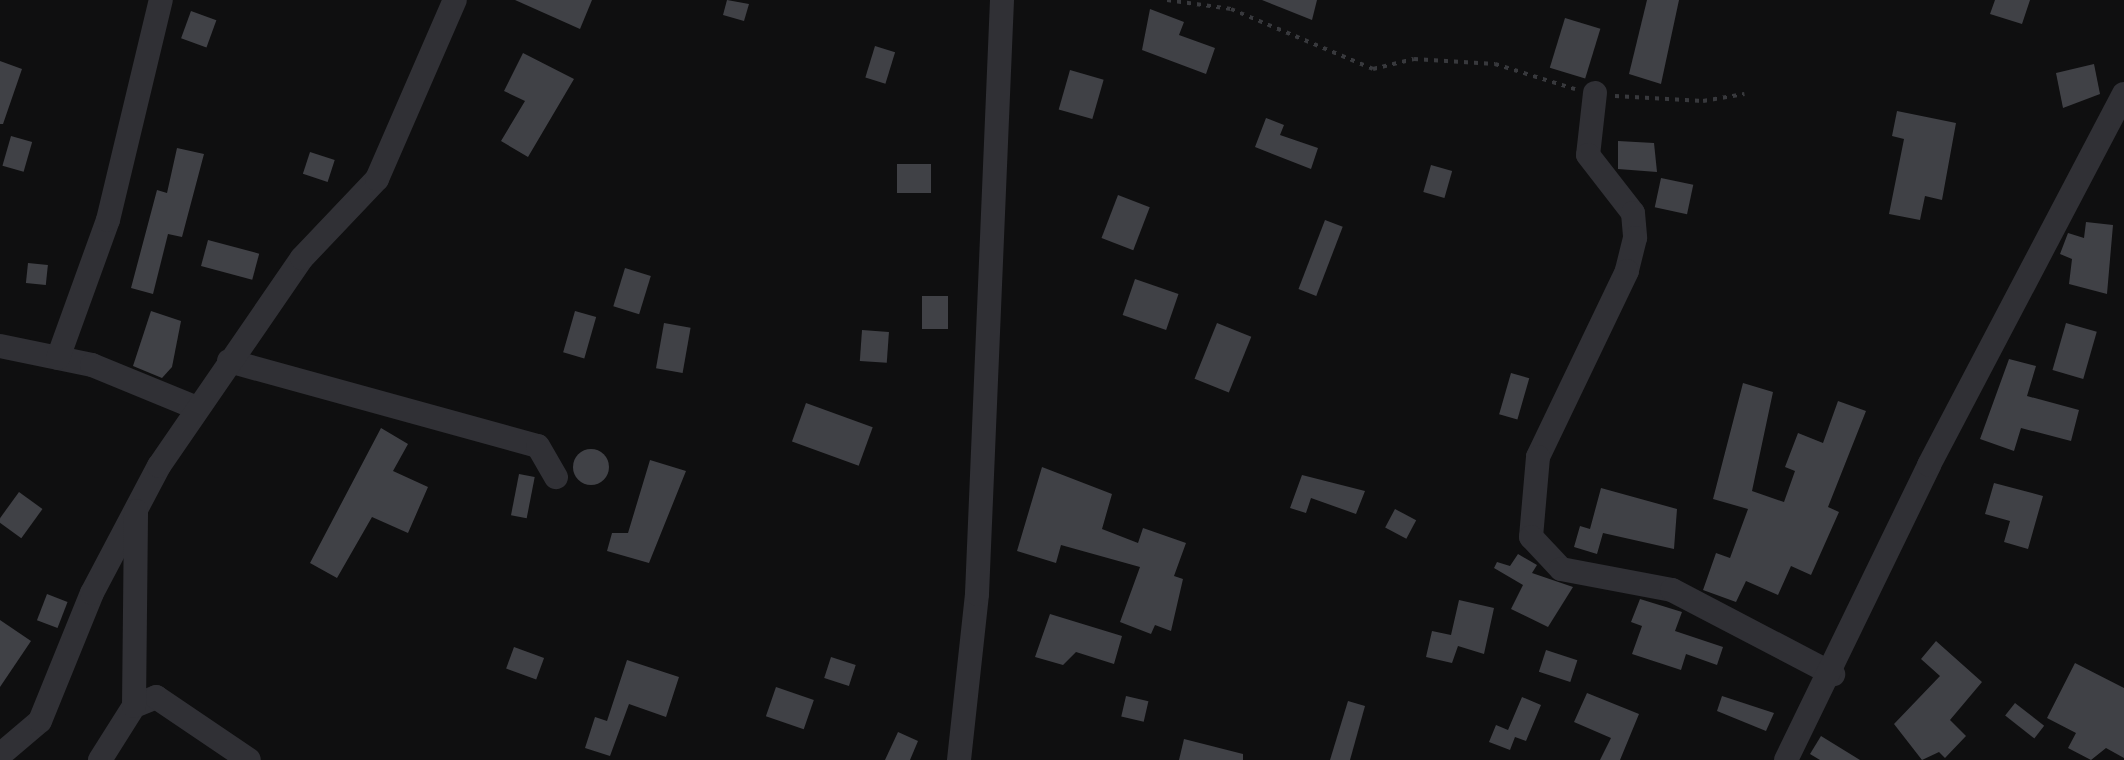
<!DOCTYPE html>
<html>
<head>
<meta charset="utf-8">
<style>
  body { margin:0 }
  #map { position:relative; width:2124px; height:760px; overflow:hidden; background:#0f0f10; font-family:"PT Sans",sans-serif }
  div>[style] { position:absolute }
  .building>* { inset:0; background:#404146; transform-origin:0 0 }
  .round { border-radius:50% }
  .path>* { height:4px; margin-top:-2px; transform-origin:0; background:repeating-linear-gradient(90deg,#38393d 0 4px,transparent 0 10px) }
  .minor>* { height:24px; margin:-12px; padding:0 12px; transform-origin:12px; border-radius:12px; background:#303035 }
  span { translate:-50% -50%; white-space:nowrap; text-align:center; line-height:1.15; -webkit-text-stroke:6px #0a0a0b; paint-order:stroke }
</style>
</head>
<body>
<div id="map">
  <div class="building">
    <i style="clip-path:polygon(515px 0,592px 0,580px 29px)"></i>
    <i style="clip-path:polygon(727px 0,749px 4px,744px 21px,723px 15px)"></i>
    <i style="clip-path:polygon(1262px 0,1317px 0,1312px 20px)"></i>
    <i style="clip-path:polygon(1647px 0,1679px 0,1661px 84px,1629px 74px)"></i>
    <i style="clip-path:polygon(1995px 0,2030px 0,2022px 24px,1990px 14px)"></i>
    <i style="clip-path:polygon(1150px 9px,1184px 22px,1179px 35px,1215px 48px,1206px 74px,1142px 50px)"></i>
    <i style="left:191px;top:11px;width:27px;height:29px;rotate:20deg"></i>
    <i style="left:1565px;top:18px;width:37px;height:52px;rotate:17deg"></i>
    <i style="left:875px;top:46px;width:21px;height:33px;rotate:17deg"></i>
    <i style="clip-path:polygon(523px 53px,574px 79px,528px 157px,501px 141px,525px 101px,504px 91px)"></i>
    <i style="clip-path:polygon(0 61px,22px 69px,3px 124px,0 124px)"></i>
    <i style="clip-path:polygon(2094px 64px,2100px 94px,2063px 108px,2056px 73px)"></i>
    <i style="left:1070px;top:70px;width:35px;height:41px;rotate:16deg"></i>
    <i style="clip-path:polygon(1897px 111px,1956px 123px,1942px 200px,1925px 196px,1920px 220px,1889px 214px,1904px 139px,1892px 136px)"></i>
    <i style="clip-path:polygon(1266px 118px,1284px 125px,1280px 135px,1318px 148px,1311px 169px,1255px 147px)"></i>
    <i style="left:11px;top:136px;width:22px;height:31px;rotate:16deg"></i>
    <i style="clip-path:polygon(1618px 141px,1654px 143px,1657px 172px,1618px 169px)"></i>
    <i style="clip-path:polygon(177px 148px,204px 154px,182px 237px,168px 234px,153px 294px,131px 288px,157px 190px,167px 193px)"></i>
    <i style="left:310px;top:152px;width:26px;height:23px;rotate:18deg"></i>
    <i style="left:897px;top:164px;width:34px;height:29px"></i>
    <i style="left:1431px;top:165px;width:22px;height:28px;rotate:16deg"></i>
    <i style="left:1661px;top:178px;width:33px;height:30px;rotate:12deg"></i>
    <i style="left:1118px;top:195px;width:34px;height:46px;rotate:21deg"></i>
    <i style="left:1325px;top:220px;width:19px;height:74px;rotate:21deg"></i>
    <i style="clip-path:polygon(2086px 222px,2113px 225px,2107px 294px,2069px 284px,2072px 259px,2060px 254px,2068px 233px,2084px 238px)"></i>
    <i style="left:208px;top:240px;width:53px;height:27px;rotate:15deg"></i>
    <i style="left:28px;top:263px;width:20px;height:20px;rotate:6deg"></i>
    <i style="left:625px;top:268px;width:27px;height:40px;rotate:17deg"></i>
    <i style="left:1135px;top:279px;width:46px;height:38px;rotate:19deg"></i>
    <i style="left:922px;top:296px;width:26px;height:33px"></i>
    <i style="clip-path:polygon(151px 311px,181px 321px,172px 367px,162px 378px,133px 366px)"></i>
    <i style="left:575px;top:311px;width:22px;height:43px;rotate:16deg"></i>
    <i style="left:664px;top:323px;width:27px;height:46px;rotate:10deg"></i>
    <i style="left:1217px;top:323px;width:37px;height:60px;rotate:22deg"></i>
    <i style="left:2066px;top:323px;width:32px;height:49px;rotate:16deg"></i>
    <i style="left:862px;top:330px;width:27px;height:31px;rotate:4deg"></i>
    <i style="clip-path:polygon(2009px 359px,2036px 366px,2027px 396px,2079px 410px,2071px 441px,2021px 428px,2014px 451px,1980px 439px)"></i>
    <i style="left:1511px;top:373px;width:19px;height:43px;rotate:16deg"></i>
    <i style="clip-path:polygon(1743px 383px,1773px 392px,1752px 491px,1784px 502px,1795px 471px,1785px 467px,1798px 433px,1823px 443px,1838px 401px,1866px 411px,1828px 507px,1839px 512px,1811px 575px,1791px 566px,1778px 595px,1746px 581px,1736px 602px,1703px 590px,1716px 553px,1730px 558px,1748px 509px,1713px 499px)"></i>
    <i style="left:806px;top:403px;width:71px;height:41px;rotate:20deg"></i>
    <i style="clip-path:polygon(381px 428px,408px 444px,393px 471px,428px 487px,408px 533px,372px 517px,337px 578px,310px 563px)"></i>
    <i class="round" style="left:573px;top:449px;width:36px;height:36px"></i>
    <i style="clip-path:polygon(650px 460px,686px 471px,649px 563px,607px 551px,612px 533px,628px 533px)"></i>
    <i style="clip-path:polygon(1042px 467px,1112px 494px,1102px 529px,1138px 543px,1143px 528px,1186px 543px,1174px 576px,1183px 579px,1171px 631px,1155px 625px,1151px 634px,1120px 622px,1140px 567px,1061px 545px,1056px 563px,1017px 551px)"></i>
    <i style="left:519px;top:474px;width:16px;height:42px;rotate:11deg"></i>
    <i style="clip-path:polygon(1302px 475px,1365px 491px,1356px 514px,1311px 498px,1306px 513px,1290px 508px)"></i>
    <i style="clip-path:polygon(1994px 483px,2043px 496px,2028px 549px,2004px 542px,2010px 521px,1985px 514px)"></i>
    <i style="clip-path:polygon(1601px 488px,1677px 509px,1674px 549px,1603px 533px,1597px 554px,1574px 547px,1580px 526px,1590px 529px)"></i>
    <i style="left:19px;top:492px;width:29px;height:36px;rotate:36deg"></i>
    <i style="left:1395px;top:509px;width:24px;height:21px;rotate:28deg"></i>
    <i style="clip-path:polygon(1518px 554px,1537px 565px,1532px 573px,1573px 587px,1548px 627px,1511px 609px,1523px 585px,1494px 568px,1497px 562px,1510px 566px)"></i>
    <i style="left:47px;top:594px;width:22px;height:28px;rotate:21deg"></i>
    <i style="clip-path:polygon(1640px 599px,1682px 612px,1675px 631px,1723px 647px,1717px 665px,1686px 654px,1681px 670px,1632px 654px,1642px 626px,1631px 622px)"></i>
    <i style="clip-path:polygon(1459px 600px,1494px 608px,1484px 654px,1458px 646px,1452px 663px,1426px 657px,1432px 631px,1451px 635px)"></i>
    <i style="clip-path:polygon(1050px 614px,1122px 636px,1114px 664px,1076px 652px,1063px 665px,1035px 657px)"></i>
    <i style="clip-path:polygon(0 620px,31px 641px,0 687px)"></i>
    <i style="clip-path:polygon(1936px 641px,1982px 682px,1950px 720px,1966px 736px,1945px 758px,1939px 752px,1922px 760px,1894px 724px,1940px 676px,1921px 659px)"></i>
    <i style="left:514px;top:647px;width:32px;height:23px;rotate:20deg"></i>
    <i style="left:1546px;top:650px;width:33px;height:23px;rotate:18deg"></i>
    <i style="left:831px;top:657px;width:26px;height:22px;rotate:18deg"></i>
    <i style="clip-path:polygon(627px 660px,679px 677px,666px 717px,629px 704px,610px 756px,585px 748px,595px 717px,607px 721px)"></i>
    <i style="clip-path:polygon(2075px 663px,2124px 688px,2124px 758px,2106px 748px,2091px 760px,2068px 748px,2076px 733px,2047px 718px)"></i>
    <i style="left:776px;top:687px;width:40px;height:31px;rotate:19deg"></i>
    <i style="clip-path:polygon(1587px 693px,1639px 714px,1620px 760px,1600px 760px,1611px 738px,1574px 722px)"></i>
    <i style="left:1126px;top:696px;width:23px;height:21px;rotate:13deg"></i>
    <i style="clip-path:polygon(1722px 696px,1774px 713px,1766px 731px,1717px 711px)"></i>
    <i style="clip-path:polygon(1522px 697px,1541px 705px,1526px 741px,1515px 737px,1510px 750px,1489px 742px,1496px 725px,1508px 730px)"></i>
    <i style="clip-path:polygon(1348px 701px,1365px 706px,1350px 760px,1330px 760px)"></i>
    <i style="left:2015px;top:703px;width:37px;height:16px;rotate:38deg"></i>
    <i style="clip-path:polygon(898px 732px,918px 741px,910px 760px,885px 760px)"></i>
    <i style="clip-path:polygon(1821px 736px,1860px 760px,1820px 760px,1810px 754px)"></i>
    <i style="clip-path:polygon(1184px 739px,1243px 754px,1243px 760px,1179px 760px)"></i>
  </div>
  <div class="path">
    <i style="left:1167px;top:0;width:65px;rotate:8deg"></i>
    <i style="left:1231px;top:9px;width:154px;rotate:22.9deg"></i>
    <i style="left:1373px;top:69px;width:42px;rotate:-13.7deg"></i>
    <i style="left:1414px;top:59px;width:81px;rotate:3.5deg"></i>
    <i style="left:1495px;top:64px;width:84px;rotate:17.4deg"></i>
    <i style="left:1615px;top:96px;width:88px;rotate:3.3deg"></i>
    <i style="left:1703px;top:101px;width:42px;rotate:-9.7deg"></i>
  </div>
  <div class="minor">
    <i style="left:1595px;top:93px;width:62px;rotate:96.4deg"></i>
    <i style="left:1588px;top:155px;width:73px;rotate:52.2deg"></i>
    <i style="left:1633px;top:213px;width:25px;rotate:85deg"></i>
    <i style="left:1635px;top:238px;width:34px;rotate:104deg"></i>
    <i style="left:1627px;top:271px;width:206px;rotate:115.6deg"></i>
    <i style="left:1538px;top:457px;width:80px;rotate:95deg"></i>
    <i style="left:1531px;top:537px;width:44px;rotate:46.8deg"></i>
    <i style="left:1561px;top:569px;width:113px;rotate:10.7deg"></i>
    <i style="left:1672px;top:590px;width:182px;rotate:27.6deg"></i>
    <i style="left:0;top:346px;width:94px;rotate:11.7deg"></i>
    <i style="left:92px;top:365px;width:113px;rotate:22.3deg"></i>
    <i style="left:58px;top:358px;width:147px;rotate:-70.1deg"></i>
    <i style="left:108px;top:220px;width:226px;rotate:-76.5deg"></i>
    <i style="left:229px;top:361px;width:320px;rotate:15.4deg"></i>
    <i style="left:538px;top:446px;width:36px;rotate:60deg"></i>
    <i style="left:134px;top:706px;width:24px;rotate:-22deg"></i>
    <i style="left:156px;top:697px;width:112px;rotate:34.1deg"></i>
    <i style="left:0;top:755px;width:52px;rotate:-40.4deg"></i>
    <i style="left:40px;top:721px;width:138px;rotate:-67.9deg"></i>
    <i style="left:92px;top:593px;width:144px;rotate:-62.2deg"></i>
    <i style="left:159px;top:466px;width:252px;rotate:-55.5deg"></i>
    <i style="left:302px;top:258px;width:109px;rotate:-46.5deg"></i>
    <i style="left:377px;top:179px;width:195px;rotate:-66.5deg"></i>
    <i style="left:100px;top:760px;width:64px;rotate:-57.8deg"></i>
    <i style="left:134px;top:706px;width:195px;rotate:-89.4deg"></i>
    <i style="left:959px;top:760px;width:167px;rotate:-83.8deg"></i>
    <i style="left:977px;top:594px;width:595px;rotate:-87.59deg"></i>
    <i style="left:1786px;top:760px;width:328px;rotate:-64.1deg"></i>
    <i style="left:1929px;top:465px;width:419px;rotate:-62.3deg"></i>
  </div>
</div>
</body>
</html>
